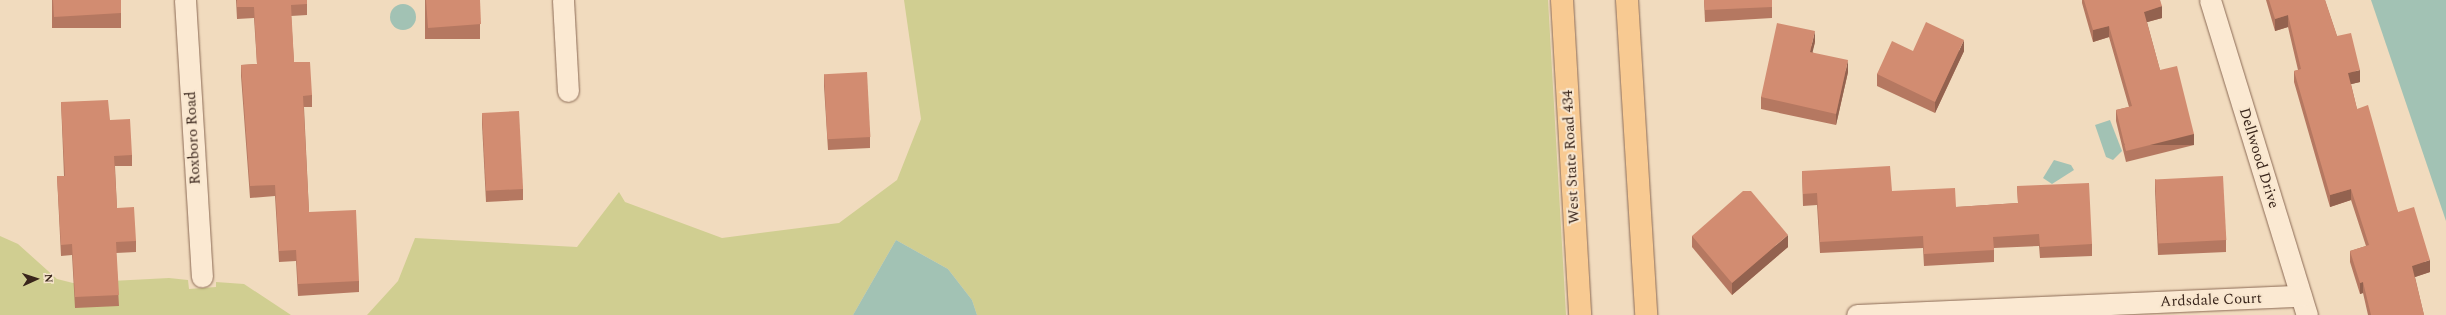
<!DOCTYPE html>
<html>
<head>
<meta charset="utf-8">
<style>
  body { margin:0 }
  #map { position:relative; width:2446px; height:315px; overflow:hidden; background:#f1dbbe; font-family:Spectral,serif }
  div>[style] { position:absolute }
  .green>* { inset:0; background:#d0ce91 }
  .water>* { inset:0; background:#a2c2b4 }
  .round { border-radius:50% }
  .roads { filter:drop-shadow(0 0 1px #8b6a55) drop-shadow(0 0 1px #8b6a55) }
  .minor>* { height:21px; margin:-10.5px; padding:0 10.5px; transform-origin:10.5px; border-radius:10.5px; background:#fbe9d2 }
  .primary>* { height:22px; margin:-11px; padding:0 11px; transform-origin:11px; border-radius:11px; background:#f8ca92 }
  .wall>* { inset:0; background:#b57861; transform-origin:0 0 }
  .shaded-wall>* { inset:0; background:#93624f; transform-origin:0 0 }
  .building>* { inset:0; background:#d28c71; transform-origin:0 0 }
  span { translate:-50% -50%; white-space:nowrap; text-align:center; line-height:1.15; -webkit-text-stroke:4px #f8e6ce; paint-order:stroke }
  .street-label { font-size:15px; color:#39251b }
  .north { position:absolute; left:16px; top:259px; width:40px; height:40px; -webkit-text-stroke:3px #f8e6ce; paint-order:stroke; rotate:87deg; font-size:11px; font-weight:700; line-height:16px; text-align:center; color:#39251b }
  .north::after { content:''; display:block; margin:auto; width:14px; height:18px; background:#39251b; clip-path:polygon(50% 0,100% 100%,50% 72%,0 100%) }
</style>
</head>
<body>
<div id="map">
  <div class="green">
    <i style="clip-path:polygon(904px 0,1548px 0,1566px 315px,977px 315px,972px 300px,948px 269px,896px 240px,853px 315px,367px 315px,398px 281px,415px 238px,577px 247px,619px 192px,625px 202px,722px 238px,839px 223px,897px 180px,921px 119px)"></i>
    <i style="clip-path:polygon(0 236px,18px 244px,57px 279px,73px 283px,169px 278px,188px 280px,189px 289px,216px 287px,216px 282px,244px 284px,291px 315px,0 315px)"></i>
  </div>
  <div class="water">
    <i style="clip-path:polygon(2371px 0,2446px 0,2446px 221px)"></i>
    <i class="round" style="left:390px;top:4px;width:26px;height:26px"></i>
    <i style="clip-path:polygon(2110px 120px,2122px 151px,2113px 160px,2106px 157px,2095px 125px)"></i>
    <i style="clip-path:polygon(2054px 160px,2071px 165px,2074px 170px,2052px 184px,2043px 178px)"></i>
    <i style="clip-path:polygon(896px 240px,948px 269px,972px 300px,977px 315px,853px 315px)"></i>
  </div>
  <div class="roads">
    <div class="minor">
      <i style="left:185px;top:0;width:277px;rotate:86.5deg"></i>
      <i style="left:563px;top:0;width:91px;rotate:86.9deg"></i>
      <i style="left:2210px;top:0;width:330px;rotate:72.9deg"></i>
      <i style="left:1857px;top:315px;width:444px;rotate:-2.5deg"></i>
    </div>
    <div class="primary">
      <i style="left:1562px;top:0;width:316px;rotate:86.7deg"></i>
      <i style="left:1627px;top:0;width:316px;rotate:86.5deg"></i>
    </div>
  </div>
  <div class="wall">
    <i style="left:52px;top:0;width:69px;height:28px"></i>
    <i style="clip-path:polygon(236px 0,307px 0,307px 15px,291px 16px,294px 62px,312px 95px,312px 107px,304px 107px,309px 212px,359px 281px,359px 292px,298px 296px,296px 261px,279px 262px,275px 196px,250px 198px,241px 76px,241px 65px,257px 64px,254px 18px,237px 19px)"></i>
    <i style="left:425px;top:0;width:55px;height:39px"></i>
    <i style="clip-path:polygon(1704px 0,1772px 0,1772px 18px,1705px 22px)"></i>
    <i style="clip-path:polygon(2082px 0,2160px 0,2162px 18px,2147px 22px,2160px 70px,2194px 145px,2126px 162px,2116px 121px,2116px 110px,2129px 107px,2109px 37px,2093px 42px,2082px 3px)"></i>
    <i style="clip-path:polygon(2266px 0,2325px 0,2337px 36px,2360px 82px,2351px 84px,2357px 109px,2398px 212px,2430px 272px,2415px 277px,2424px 315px,2368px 315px,2363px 293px,2360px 294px,2350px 262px,2350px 251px,2366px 246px,2351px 200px,2330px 207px,2294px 82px,2294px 71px,2298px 70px,2288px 27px,2275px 31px)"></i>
    <i style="clip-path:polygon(1815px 42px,1812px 52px,1848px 72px,1836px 125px,1761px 109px,1761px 97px)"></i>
    <i style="clip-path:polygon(1913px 51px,1964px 51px,1935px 113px,1877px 86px,1877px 74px)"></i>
    <i style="clip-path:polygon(824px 74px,870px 137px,870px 148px,828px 150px,824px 86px)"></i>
    <i style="clip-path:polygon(61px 102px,110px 120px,132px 155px,132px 166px,115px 166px,117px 208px,136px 241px,136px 252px,116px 253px,119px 306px,75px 308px,72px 255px,61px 256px,57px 176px,64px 176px)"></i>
    <i style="clip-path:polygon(482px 113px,523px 189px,523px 200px,486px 202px,482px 124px)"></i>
    <i style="clip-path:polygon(1802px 171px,1892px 191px,1956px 207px,2018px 203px,2017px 186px,2092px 244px,2092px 256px,2040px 258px,2039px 246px,1994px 248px,1994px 262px,1924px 266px,1923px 248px,1820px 253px,1817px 205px,1803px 206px)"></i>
    <i style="clip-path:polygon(2155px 179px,2226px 240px,2226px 252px,2158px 255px,2155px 191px)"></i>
    <i style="clip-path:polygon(1692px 236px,1788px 247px,1732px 295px,1692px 247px)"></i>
  </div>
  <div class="shaded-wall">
    <i style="clip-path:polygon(2162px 6px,2162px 18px,2144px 23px,2144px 12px)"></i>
    <i style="clip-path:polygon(2288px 15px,2288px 27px,2275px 31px,2275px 19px)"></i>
    <i style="clip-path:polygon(2109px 26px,2109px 37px,2093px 42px,2093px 30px)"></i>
    <i style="clip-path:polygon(1815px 31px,1815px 42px,1810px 63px,1810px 52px)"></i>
    <i style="clip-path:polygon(1964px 40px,1964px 51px,1935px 113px,1935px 102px)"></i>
    <i style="clip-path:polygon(1848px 60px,1848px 72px,1836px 125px,1836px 114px)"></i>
    <i style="clip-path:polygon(2360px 70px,2360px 82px,2348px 85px,2348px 73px)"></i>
    <i style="left:2194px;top:134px;width:11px;height:70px;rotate:90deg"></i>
    <i style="clip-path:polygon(2351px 189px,2351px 200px,2330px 207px,2330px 195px)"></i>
    <i style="clip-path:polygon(1788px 235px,1788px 247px,1732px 295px,1732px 283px)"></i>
    <i style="clip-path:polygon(2430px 260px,2430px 272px,2412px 278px,2412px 266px)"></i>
    <i style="clip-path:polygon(2363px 282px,2363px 293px,2360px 294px,2360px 283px)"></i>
  </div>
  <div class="building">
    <i style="clip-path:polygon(53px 0,121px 0,121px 13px,54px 17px)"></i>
    <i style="clip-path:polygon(237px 0,307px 0,307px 4px,291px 5px,294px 62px,310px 62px,312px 95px,303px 96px,309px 212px,356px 210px,359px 281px,298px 284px,296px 250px,279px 251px,275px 185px,250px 186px,241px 65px,257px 64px,254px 7px,237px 7px)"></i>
    <i style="clip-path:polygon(426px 0,480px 0,481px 24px,428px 28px)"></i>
    <i style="clip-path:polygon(1704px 0,1772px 0,1772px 7px,1705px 10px)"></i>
    <i style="clip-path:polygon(2084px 0,2160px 0,2162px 6px,2144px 12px,2160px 70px,2177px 66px,2194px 134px,2126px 151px,2116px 110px,2132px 106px,2109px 26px,2093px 30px)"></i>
    <i style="clip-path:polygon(2269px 0,2325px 0,2337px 36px,2351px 33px,2360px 70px,2348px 73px,2357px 109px,2368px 105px,2398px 212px,2414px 207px,2430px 260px,2412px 266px,2424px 315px,2371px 315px,2363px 282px,2360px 283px,2350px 251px,2369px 245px,2351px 189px,2330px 195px,2294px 71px,2301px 69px,2288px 15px,2275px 19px)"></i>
    <i style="clip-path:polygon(1926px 22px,1964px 40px,1935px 102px,1877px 74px,1892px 41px,1913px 51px)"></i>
    <i style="clip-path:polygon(1777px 23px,1815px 31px,1810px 52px,1848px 60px,1836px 114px,1761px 97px)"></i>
    <i style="left:867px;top:72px;width:65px;height:43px;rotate:87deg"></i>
    <i style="clip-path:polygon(108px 100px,110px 120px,130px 119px,132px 155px,114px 156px,117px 208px,134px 207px,136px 241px,116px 242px,119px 295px,75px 297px,72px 244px,61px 245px,57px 176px,65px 176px,61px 102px)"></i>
    <i style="left:519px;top:111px;width:78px;height:37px;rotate:87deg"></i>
    <i style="clip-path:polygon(1890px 166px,1892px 191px,1955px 188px,1956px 207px,2018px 203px,2017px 186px,2089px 183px,2092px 244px,2040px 247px,2039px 234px,1993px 237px,1994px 250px,1924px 254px,1923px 236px,1820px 242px,1817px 193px,1803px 194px,1802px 171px)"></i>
    <i style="left:2223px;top:176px;width:64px;height:68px;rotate:87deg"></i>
    <i style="clip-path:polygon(1743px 191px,1751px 191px,1788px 235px,1732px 283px,1692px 236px)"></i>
  </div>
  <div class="street-label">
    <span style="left:193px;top:138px;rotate:-93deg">Roxboro Road</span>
    <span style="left:1571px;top:157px;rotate:-93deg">West State Road 434</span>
    <span style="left:2259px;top:158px;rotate:73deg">Dellwood Drive</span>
    <span style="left:2211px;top:300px;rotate:-2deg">Ardsdale Court</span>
  </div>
  <div class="north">N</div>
</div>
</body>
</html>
